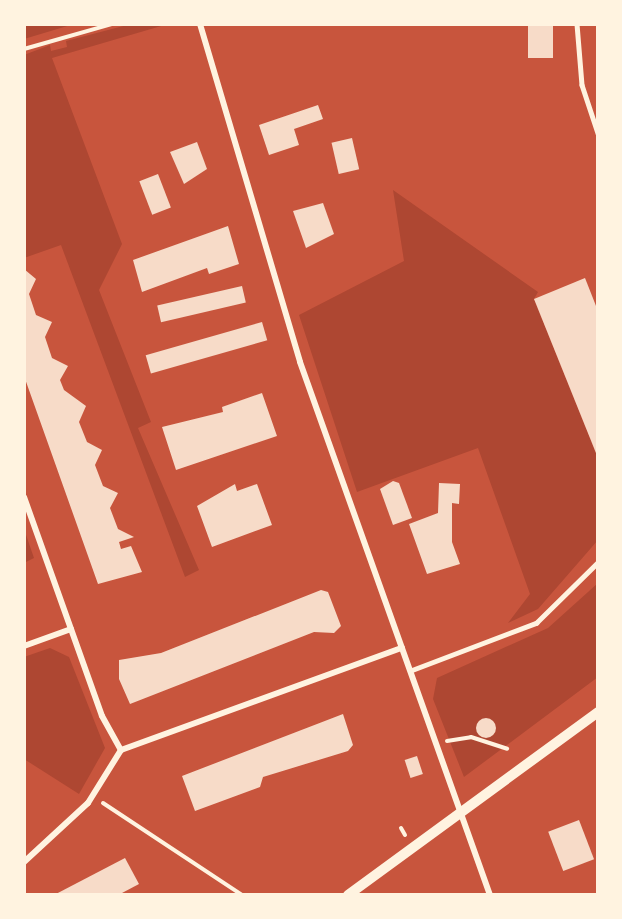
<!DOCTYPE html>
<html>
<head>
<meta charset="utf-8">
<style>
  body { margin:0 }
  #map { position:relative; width:622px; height:919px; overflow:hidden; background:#c8553d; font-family:"Space Grotesk",sans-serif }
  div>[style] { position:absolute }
  .green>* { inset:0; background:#ae4732 }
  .building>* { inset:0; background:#f7dbc8; transform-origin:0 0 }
  .round { border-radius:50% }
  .path>* { height:4px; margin:-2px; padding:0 2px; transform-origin:2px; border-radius:2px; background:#fff3e0 }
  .service>* { height:4.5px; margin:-2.25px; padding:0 2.25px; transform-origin:2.25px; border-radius:2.25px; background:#fff3e0 }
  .minor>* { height:6px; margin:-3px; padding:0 3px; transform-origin:3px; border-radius:3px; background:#fff3e0 }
  .tertiary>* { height:10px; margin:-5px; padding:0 5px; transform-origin:5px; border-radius:5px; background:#fff3e0 }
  span { translate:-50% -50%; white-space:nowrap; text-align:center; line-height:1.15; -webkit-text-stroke:5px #fff3e0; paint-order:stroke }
  .frame { position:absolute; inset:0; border:26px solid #fff3e0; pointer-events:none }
</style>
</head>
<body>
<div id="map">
  <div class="green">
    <i style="clip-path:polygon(24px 24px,74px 24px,24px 39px)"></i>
    <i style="clip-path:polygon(131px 24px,168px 24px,52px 58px,122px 244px,99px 290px,151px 422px,138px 428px,199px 570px,185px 577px,61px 245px,24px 258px,24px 55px,50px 45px,51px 51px,67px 47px,66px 41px)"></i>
    <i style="clip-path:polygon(393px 190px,538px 292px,534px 299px,598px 458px,598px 540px,538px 609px,508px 623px,530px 594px,478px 448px,357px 492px,299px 315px,404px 261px)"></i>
    <i style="clip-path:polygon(24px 529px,34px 558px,24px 563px)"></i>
    <i style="clip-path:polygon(598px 583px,598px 677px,464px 777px,433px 699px,437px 678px,548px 628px)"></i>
    <i style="clip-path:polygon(50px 648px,69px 657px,105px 748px,79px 794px,24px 759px,24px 657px)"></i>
  </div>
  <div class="building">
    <i style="left:528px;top:24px;width:25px;height:34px"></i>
    <i style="clip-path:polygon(318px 105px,323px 119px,294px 129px,299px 145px,269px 155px,259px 125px)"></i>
    <i style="left:352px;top:138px;width:32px;height:21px;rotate:77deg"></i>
    <i style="clip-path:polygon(197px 142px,207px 169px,184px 184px,170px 152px)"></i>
    <i style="left:158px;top:174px;width:36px;height:20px;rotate:69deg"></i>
    <i style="clip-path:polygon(323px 203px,334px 234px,306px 248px,293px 211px)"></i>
    <i style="clip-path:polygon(228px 226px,239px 264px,209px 274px,207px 268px,142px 292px,133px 260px)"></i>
    <i style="clip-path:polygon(24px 269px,36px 279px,29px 294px,36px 315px,52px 322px,45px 337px,52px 358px,68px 366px,60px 380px,64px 390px,86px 406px,79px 422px,87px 442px,102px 450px,95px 465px,103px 486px,118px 493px,110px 508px,118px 529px,134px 537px,119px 542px,121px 549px,131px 546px,142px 572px,98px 584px,24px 376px)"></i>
    <i style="clip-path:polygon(585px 278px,598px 311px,598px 458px,534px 299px)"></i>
    <i style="left:242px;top:286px;width:17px;height:87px;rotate:77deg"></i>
    <i style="left:262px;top:322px;width:19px;height:121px;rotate:74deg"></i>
    <i style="clip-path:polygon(262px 393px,277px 436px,176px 470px,162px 427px,223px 412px,222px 407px)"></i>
    <i style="clip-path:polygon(393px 481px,399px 483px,412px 518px,393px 525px,380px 489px)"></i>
    <i style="clip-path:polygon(439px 483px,460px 484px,459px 504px,452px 503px,452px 542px,460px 564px,427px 574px,409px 524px,438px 513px)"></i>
    <i style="clip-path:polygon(235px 484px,237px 491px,257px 484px,272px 525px,212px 547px,197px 506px)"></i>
    <i style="clip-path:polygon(321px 590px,328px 592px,341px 626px,334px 633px,314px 632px,130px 704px,119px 679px,119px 660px,161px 653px)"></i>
    <i style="clip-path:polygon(343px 714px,353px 745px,348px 751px,263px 777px,260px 787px,195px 811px,182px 776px)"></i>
    <i class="round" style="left:476px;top:718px;width:20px;height:20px"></i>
    <i style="left:417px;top:756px;width:19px;height:13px;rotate:72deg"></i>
    <i style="left:579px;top:820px;width:42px;height:33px;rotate:69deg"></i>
    <i style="clip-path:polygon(125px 858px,139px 884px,122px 893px,54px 895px)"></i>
  </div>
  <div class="path">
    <i style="left:24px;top:49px;width:91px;rotate:-15.9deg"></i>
    <i style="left:447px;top:741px;width:24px;rotate:-9deg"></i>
    <i style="left:471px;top:737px;width:38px;rotate:18deg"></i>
    <i style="left:103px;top:803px;width:167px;rotate:33.5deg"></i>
    <i style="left:401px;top:828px;width:8px;rotate:60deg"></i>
  </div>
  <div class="service">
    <i style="left:577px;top:24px;width:61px;rotate:85.3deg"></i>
    <i style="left:582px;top:85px;width:51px;rotate:71.6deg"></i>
    <i style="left:412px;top:670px;width:133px;rotate:-20.8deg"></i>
    <i style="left:536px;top:623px;width:87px;rotate:-44.5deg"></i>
  </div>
  <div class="minor">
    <i style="left:200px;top:24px;width:352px;rotate:73.5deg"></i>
    <i style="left:300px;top:362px;width:566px;rotate:70.38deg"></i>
    <i style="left:24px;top:497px;width:232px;rotate:70.4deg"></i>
    <i style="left:102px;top:716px;width:39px;rotate:61deg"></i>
    <i style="left:24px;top:646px;width:50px;rotate:-19.9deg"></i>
    <i style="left:24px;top:862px;width:87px;rotate:-42.7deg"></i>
    <i style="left:88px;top:803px;width:62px;rotate:-58.1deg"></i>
    <i style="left:121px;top:750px;width:299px;rotate:-20deg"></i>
  </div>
  <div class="tertiary">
    <i style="left:348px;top:895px;width:310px;rotate:-36.2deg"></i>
  </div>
  <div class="frame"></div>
</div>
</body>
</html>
